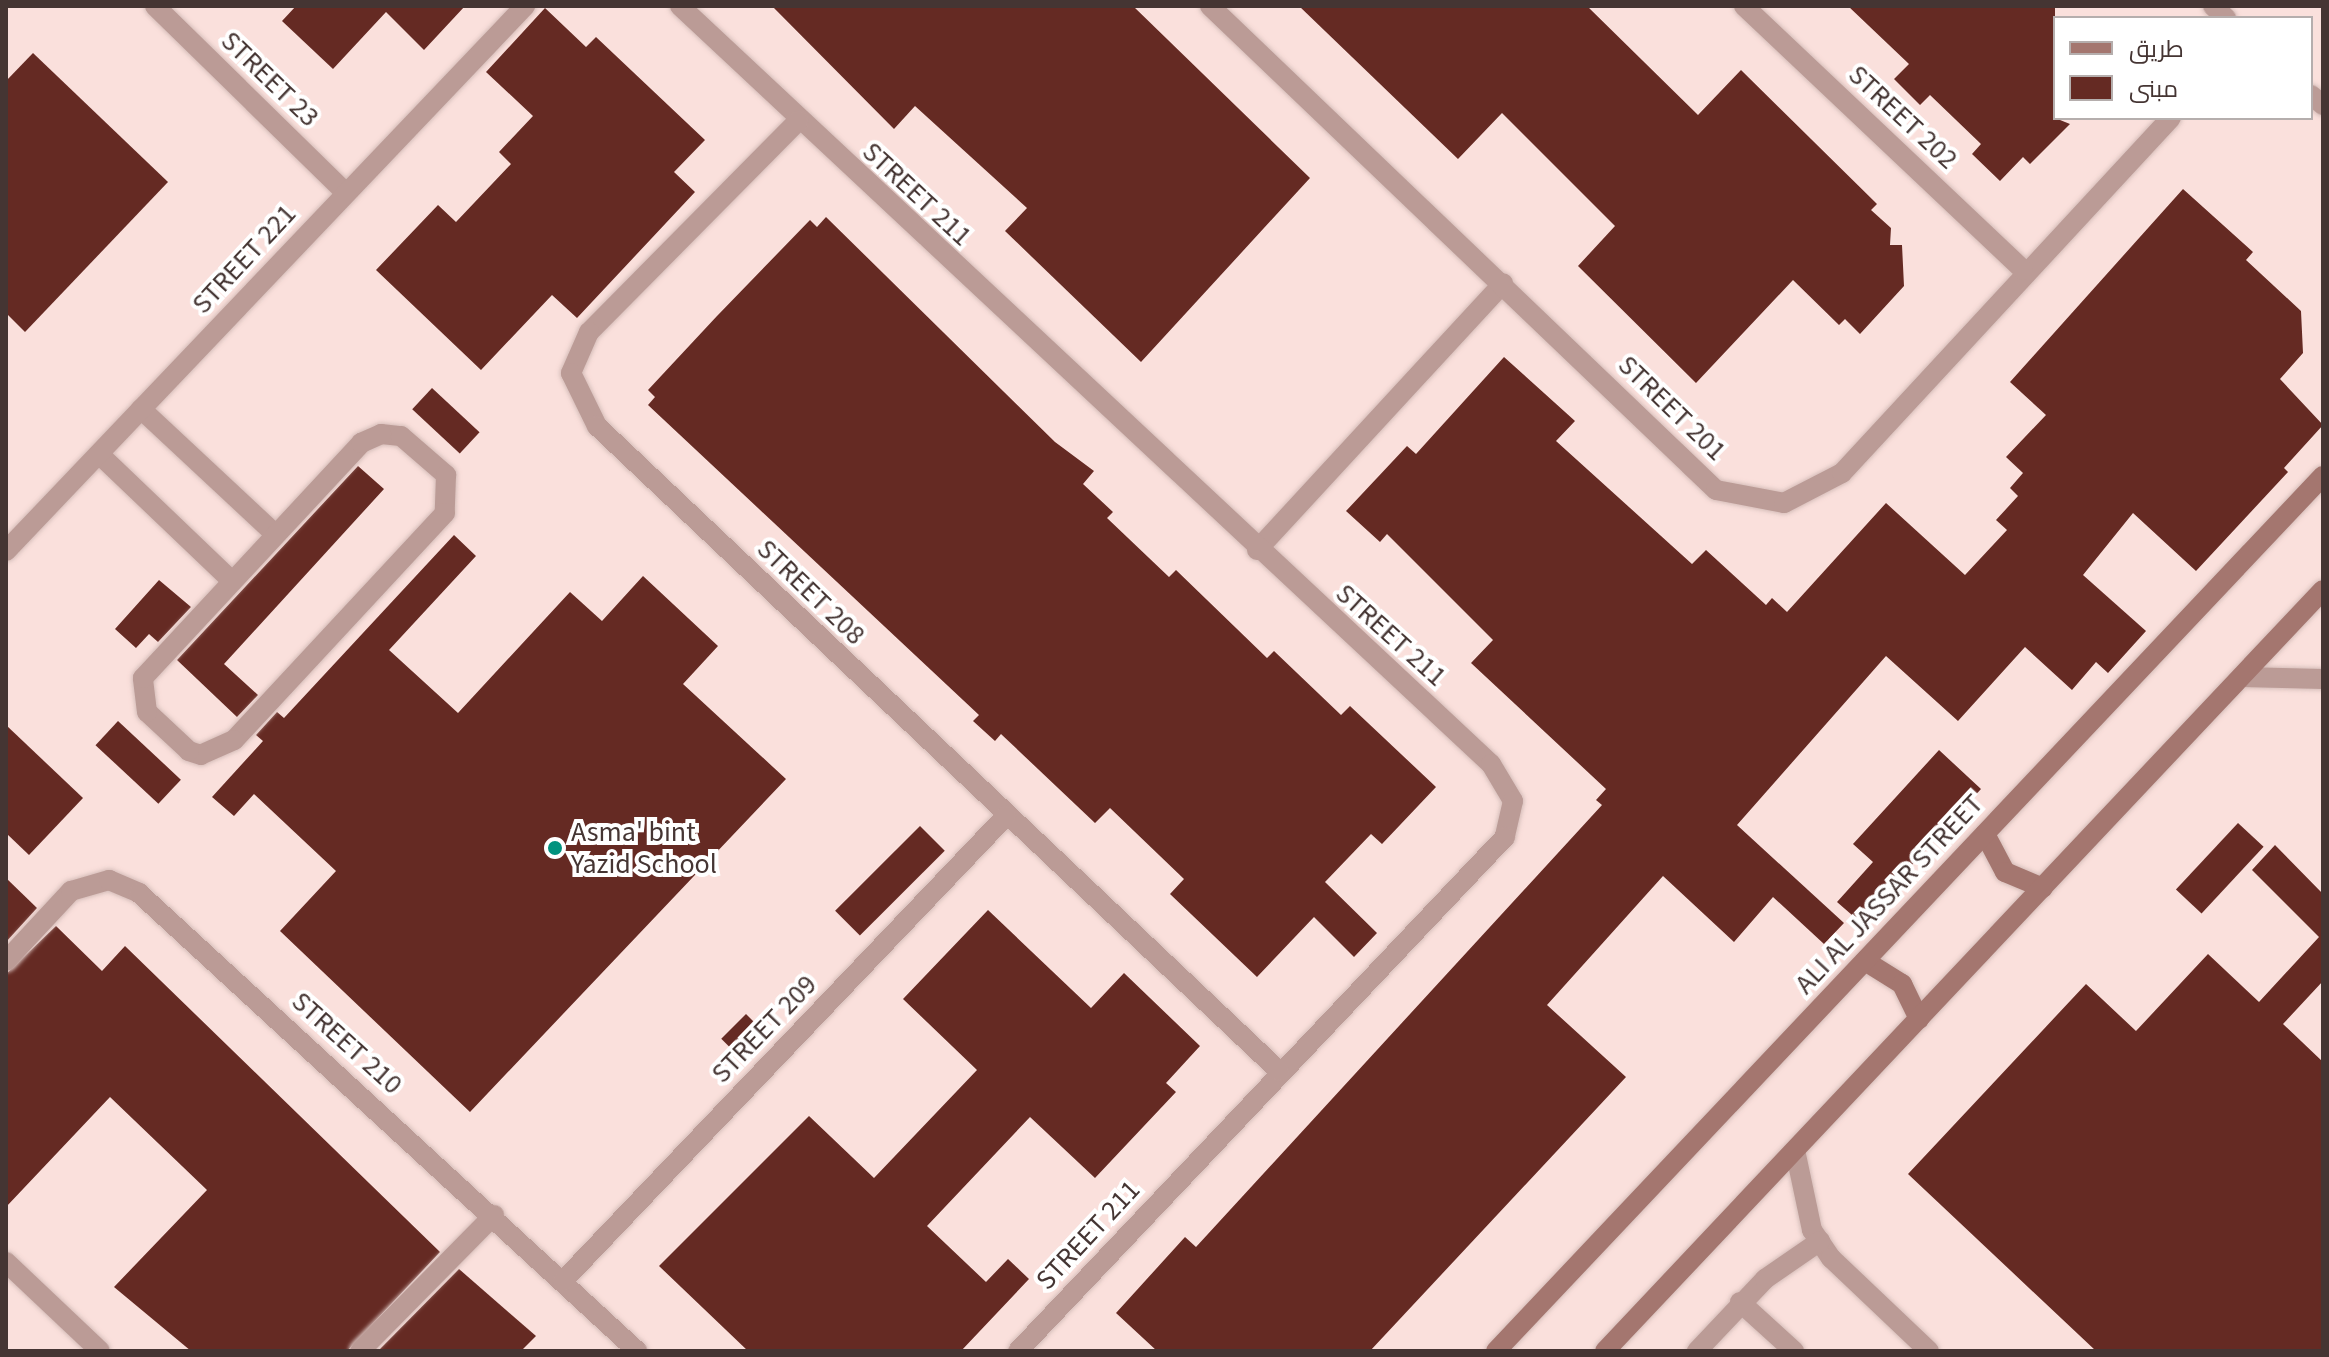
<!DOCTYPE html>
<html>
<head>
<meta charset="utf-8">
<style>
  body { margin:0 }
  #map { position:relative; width:2329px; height:1357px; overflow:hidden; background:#fae0dc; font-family:"Source Sans 3",Cairo,sans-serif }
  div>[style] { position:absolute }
  .building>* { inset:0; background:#652a23; transform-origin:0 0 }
  .roads { filter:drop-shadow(0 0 2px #d6beba) drop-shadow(0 0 2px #d6beba) }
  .lane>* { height:20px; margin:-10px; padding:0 10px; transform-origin:10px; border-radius:10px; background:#bb9b96 }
  .street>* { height:20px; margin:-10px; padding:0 10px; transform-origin:10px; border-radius:10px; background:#bb9b96 }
  .secondary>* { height:20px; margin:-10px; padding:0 10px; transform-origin:10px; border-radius:10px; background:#a4766f }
  .dots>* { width:22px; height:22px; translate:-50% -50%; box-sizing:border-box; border:4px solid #fff; border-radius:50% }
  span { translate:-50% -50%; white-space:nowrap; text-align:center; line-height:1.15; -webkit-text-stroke:8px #fff; paint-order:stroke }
  .street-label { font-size:28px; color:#453533 }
  .poi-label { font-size:28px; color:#453533 }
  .left { translate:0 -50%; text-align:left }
  .frame { position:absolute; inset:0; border:8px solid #453533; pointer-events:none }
  .legend { position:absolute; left:2053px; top:16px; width:260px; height:104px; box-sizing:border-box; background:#fff; border:2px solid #b5aead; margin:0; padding:10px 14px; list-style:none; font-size:24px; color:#453533 }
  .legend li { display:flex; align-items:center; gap:16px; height:40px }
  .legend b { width:40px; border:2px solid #b5aead }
</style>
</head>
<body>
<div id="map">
  <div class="building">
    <i style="clip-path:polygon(296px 6px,465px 6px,424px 50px,386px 12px,333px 69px,282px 21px)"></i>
    <i style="clip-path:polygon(772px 6px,1133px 6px,1310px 178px,1141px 362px,1005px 231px,1027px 208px,915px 106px,894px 129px)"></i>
    <i style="clip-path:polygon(1299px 6px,1587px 6px,1698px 115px,1741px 70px,1877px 204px,1871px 210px,1891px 228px,1890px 245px,1902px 245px,1904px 286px,1860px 334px,1845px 319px,1839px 325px,1793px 280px,1696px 383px,1578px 266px,1615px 226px,1502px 113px,1458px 159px)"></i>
    <i style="clip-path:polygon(1848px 6px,2055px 6px,2055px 118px,2070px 124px,2030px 164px,2023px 157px,2000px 181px,1972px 154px,1981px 144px,1930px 95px,1920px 105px,1894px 79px,1909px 64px)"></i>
    <i style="clip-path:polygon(545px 8px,586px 47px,596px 37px,705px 140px,674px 172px,695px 192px,577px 318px,552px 295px,481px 370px,376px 270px,438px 205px,456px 222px,511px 164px,499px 152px,533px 116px,486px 72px)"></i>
    <i style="clip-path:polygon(33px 53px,168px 182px,25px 332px,6px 313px,6px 81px)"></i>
    <i style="clip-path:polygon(2183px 189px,2253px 252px,2246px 260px,2301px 311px,2303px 353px,2280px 379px,2323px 425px,2284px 468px,2288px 472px,2196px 571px,2133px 513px,2083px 575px,2146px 631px,2108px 673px,2096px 662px,2072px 690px,2025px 647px,1958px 721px,1886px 656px,1737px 825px,1844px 923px,1824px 944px,1773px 897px,1734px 942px,1663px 876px,1547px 1005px,1626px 1077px,1370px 1351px,1157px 1351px,1116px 1313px,1185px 1237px,1196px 1247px,1602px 805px,1596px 800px,1606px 789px,1471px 663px,1493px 640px,1387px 534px,1380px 542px,1346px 511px,1407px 446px,1416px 454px,1504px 357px,1575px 421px,1556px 441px,1692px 564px,1706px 550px,1766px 605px,1772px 598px,1787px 612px,1886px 503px,1965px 575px,2007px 530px,1996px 520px,2018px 496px,2010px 488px,2023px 473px,2006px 457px,2046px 415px,2010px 382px)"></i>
    <i style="clip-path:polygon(826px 217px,1055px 442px,1094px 471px,1083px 484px,1113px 512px,1107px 518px,1169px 577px,1176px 570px,1267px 658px,1274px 651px,1341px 715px,1350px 706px,1436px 787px,1382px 844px,1371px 834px,1325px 882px,1377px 933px,1354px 957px,1314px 917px,1257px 977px,1170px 894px,1184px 879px,1110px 808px,1095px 823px,1001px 734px,995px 741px,973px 721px,979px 715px,648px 405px,655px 397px,648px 390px,717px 316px,810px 220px,817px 227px)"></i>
    <i style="left:432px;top:388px;width:65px;height:29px;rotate:43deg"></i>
    <i style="clip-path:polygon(358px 466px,384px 489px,224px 664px,258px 695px,237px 717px,177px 660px)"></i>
    <i style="clip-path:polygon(454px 535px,476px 556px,389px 650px,458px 713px,570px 592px,602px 621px,643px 576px,718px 646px,683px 684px,786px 779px,470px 1112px,280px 931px,336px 871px,254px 794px,234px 816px,212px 797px,263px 741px,256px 735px,277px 712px,284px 718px)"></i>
    <i style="clip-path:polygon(159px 580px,191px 607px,158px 642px,149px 634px,136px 648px,115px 629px)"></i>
    <i style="left:118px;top:721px;width:86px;height:33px;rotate:43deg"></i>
    <i style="clip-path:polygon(6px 725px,83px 798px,29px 855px,6px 833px)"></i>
    <i style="clip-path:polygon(1939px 750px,1981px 789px,1860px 922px,1837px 902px,1873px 862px,1853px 844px)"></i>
    <i style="left:2238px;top:823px;width:35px;height:91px;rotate:43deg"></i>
    <i style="left:920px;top:826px;width:35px;height:120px;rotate:45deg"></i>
    <i style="clip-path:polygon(2275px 845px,2323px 894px,2323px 981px,2283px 1024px,2323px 1062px,2323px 1351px,2096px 1351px,1908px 1174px,2086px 984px,2136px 1031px,2208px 954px,2259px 1002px,2319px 937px,2252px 870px)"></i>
    <i style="clip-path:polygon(6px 878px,37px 908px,6px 942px)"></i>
    <i style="clip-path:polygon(988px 910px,1091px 1008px,1124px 973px,1200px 1046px,1166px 1083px,1176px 1092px,1095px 1178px,1030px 1117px,927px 1226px,986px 1282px,1008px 1259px,1029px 1279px,961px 1351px,748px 1351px,659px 1266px,809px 1116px,874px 1178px,977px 1070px,903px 999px)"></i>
    <i style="clip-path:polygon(56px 926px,102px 971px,125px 946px,440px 1252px,347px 1351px,191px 1351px,114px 1287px,207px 1190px,110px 1097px,6px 1207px,6px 974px)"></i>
    <i style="left:746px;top:1014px;width:34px;height:35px;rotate:45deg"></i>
    <i style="clip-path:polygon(459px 1269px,536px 1336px,521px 1351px,378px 1351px)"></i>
  </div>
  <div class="roads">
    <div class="lane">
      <i style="left:141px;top:409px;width:183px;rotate:43deg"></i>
      <i style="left:381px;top:434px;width:20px;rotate:6deg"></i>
      <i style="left:401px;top:436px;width:60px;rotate:40.9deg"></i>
      <i style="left:446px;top:475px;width:38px;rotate:92deg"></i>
      <i style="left:445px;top:513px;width:310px;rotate:132.9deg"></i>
      <i style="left:234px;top:740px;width:36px;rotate:156deg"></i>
      <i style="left:201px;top:755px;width:13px;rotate:-162deg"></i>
      <i style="left:189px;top:751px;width:57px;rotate:-137.1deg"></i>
      <i style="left:147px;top:712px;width:34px;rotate:-97deg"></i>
      <i style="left:143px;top:678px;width:321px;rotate:-47.1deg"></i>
      <i style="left:361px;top:443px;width:22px;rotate:-24deg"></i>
      <i style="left:99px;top:454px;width:184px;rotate:43.7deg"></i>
      <i style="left:1257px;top:550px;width:363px;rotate:-47.3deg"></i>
      <i style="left:1795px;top:1150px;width:82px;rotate:78deg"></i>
      <i style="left:1812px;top:1230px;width:34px;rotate:56deg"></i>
      <i style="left:1831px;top:1258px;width:135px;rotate:43.5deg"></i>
      <i style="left:1740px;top:1302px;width:73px;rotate:42.2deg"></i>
      <i style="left:360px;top:1351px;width:191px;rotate:-45.4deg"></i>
      <i style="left:1697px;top:1351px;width:99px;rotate:-46.6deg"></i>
      <i style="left:1765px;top:1279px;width:67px;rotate:-34.6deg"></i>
    </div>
    <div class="street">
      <i style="left:155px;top:6px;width:266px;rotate:44.4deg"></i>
      <i style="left:680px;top:6px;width:1110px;rotate:43.07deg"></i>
      <i style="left:1491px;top:764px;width:43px;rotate:59.3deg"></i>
      <i style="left:1513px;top:801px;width:37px;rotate:103deg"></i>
      <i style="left:1505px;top:837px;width:708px;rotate:133.45deg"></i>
      <i style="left:1210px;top:6px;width:700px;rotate:43.73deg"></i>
      <i style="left:1716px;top:490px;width:69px;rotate:10.8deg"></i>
      <i style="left:1784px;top:503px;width:65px;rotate:-27.3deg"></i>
      <i style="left:1842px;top:473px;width:484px;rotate:-47.2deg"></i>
      <i style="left:1744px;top:6px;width:384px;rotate:43.4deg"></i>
      <i style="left:2213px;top:6px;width:18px;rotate:43deg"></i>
      <i style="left:2311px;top:95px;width:16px;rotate:40deg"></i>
      <i style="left:798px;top:121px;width:297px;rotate:134.7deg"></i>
      <i style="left:589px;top:332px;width:45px;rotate:113.7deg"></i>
      <i style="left:571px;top:373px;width:59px;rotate:63.9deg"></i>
      <i style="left:597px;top:426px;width:939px;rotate:43.4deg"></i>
      <i style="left:6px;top:551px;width:753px;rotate:-46.4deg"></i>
      <i style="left:2242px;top:677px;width:81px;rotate:1.4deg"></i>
      <i style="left:6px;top:961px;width:96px;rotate:-47.1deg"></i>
      <i style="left:71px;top:891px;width:40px;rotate:-16deg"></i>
      <i style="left:109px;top:880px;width:33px;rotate:23deg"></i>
      <i style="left:139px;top:893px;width:677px;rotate:42.6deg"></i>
      <i style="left:6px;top:1262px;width:129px;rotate:43.4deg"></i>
      <i style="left:563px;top:1281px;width:642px;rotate:-46.39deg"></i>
    </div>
    <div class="secondary">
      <i style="left:1985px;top:834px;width:43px;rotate:62.2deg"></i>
      <i style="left:2005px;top:872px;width:41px;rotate:22.8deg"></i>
      <i style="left:1865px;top:961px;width:44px;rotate:31.9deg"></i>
      <i style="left:1902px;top:984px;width:39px;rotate:64deg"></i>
      <i style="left:1496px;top:1351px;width:1204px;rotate:-46.62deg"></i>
      <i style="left:1605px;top:1351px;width:1046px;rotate:-46.67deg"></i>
    </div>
  </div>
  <div class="dots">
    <i style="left:555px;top:848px;background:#01927e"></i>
  </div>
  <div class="street-label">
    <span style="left:270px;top:79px;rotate:44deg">STREET 23</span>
    <span style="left:1903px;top:117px;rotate:43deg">STREET 202</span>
    <span style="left:917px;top:194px;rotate:43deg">STREET 211</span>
    <span style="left:244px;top:259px;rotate:-47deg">STREET 221</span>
    <span style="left:1672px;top:408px;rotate:44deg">STREET 201</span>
    <span style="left:811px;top:592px;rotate:44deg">STREET 208</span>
    <span style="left:1391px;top:635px;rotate:42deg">STREET 211</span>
    <span style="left:1889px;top:894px;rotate:-47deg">ALI AL JASSAR STREET</span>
    <span style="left:764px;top:1029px;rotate:-46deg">STREET 209</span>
    <span style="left:347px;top:1043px;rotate:42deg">STREET 210</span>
    <span style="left:1088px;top:1235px;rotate:-47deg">STREET 211</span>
  </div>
  <div class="poi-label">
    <span class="left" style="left:571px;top:848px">Asma' bint<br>Yazid School</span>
  </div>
  <div class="frame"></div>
  <ul class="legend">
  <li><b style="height:10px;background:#a4766f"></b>طريق</li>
  <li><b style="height:22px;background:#652a23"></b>مبنى</li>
  </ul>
</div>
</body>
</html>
